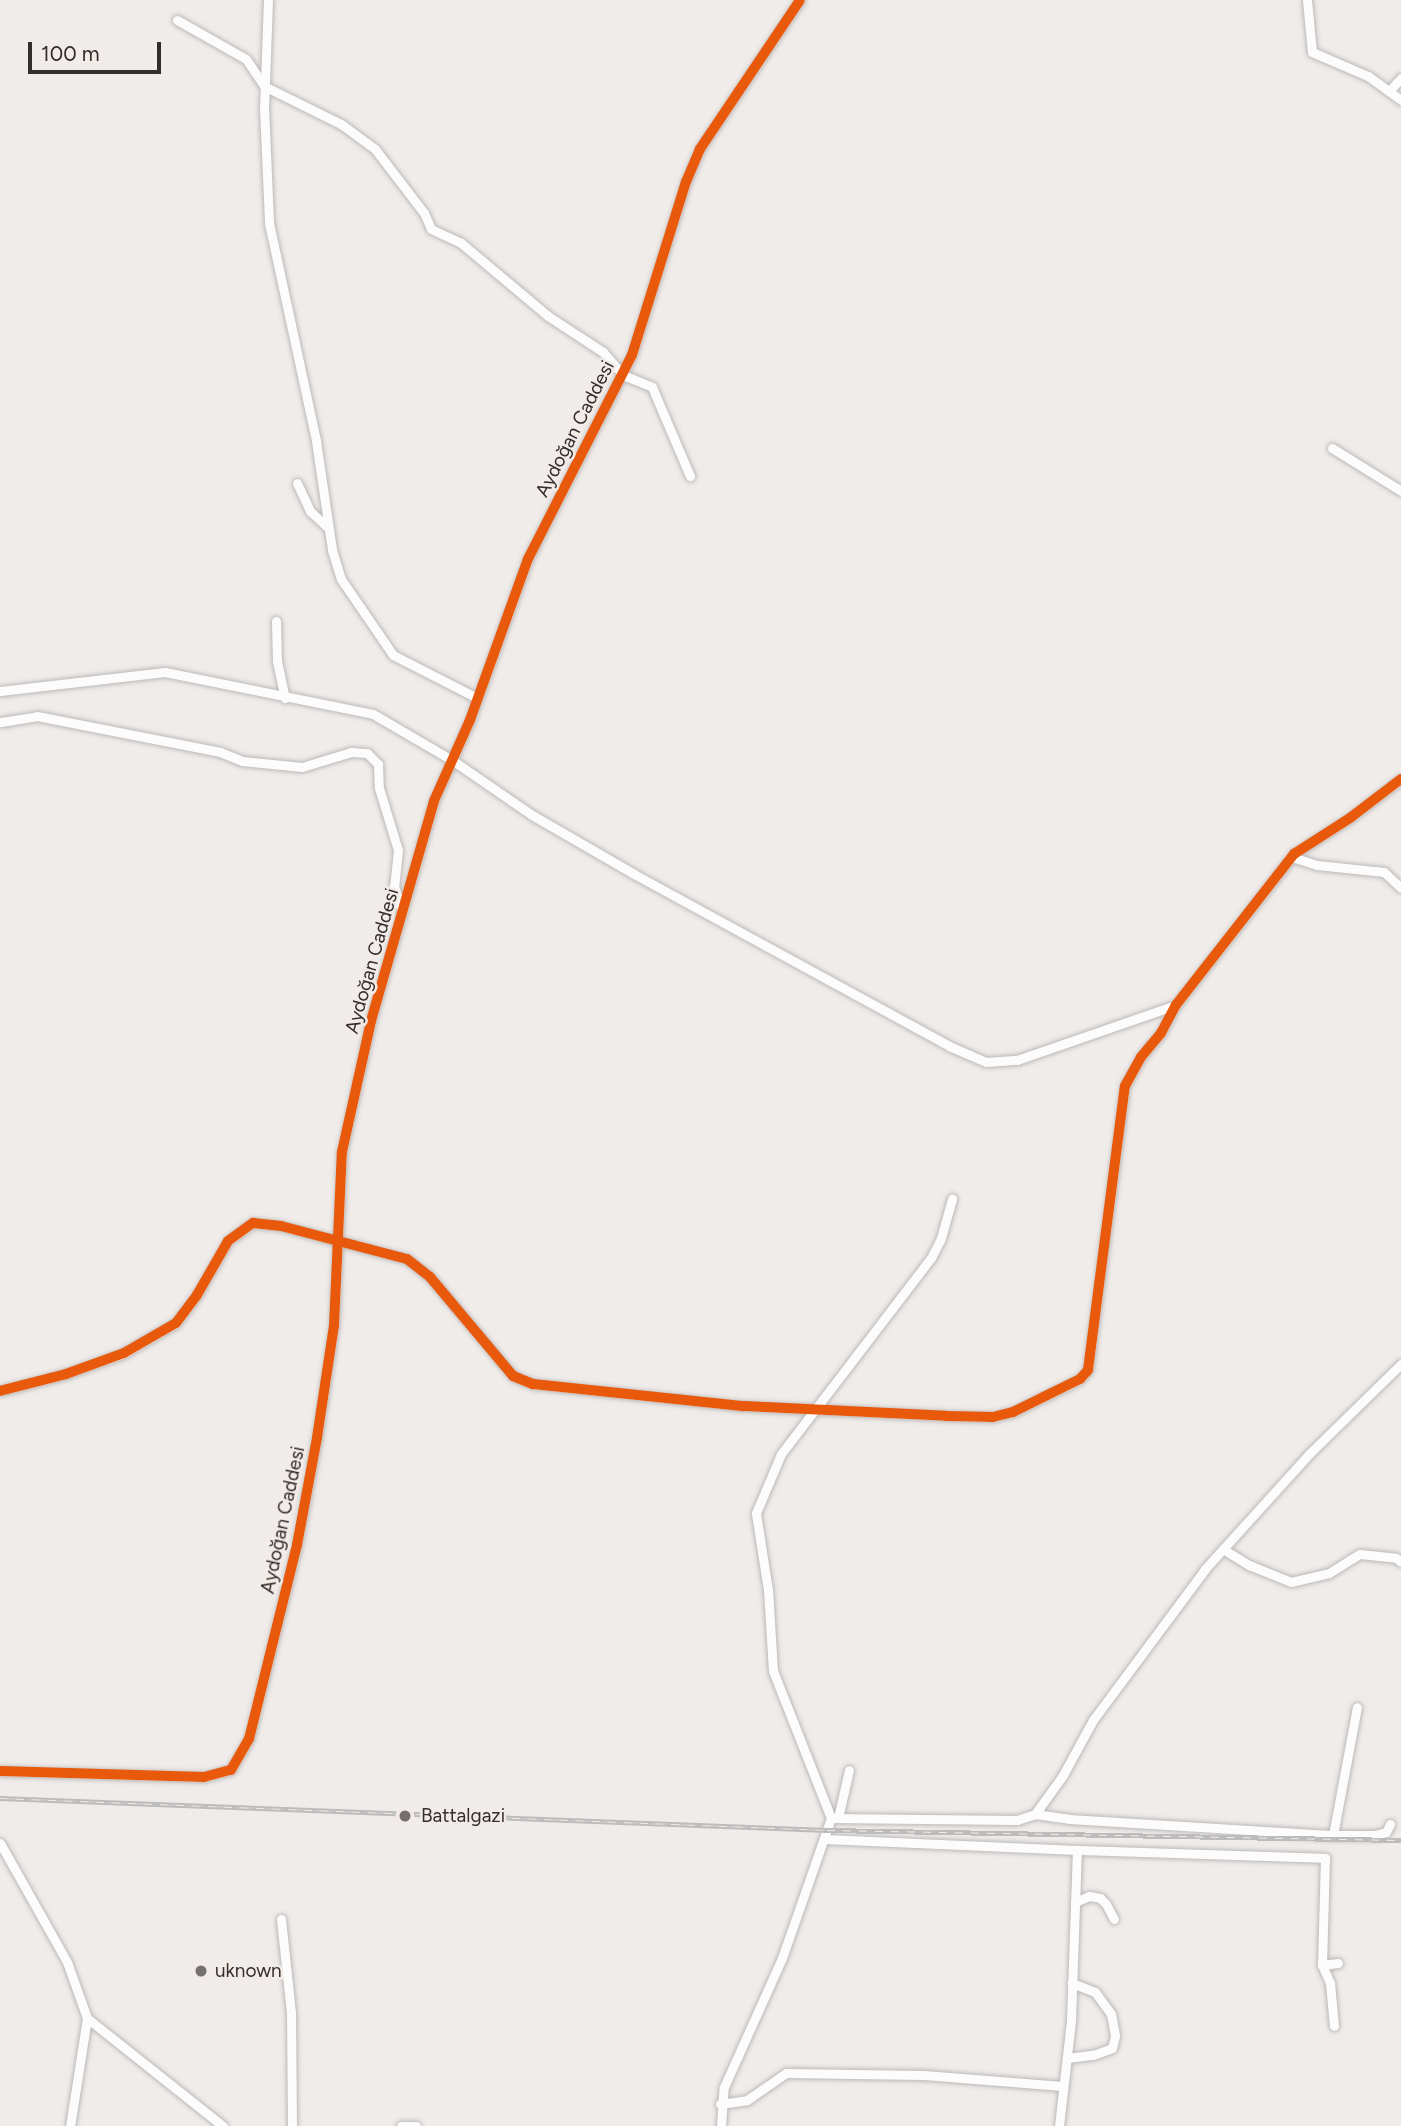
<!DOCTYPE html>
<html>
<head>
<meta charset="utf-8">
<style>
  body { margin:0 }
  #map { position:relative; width:1401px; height:2126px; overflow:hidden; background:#f0ecea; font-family:Figtree,sans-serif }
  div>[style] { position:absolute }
  .roads { filter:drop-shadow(0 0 2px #bcb9b8) drop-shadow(0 0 2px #bcb9b8) }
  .minor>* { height:9px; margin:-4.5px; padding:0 4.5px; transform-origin:4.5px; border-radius:4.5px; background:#fdfcfc }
  .rail>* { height:5px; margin-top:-2.5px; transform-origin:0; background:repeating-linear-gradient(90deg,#f3ebe7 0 8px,#bdbcbc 0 16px); box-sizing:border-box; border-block:2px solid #bdbcbc }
  .cycleway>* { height:10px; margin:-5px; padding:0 5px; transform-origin:5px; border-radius:5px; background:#e8590c }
  .dots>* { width:19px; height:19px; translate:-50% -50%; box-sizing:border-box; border:4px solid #f3ebe7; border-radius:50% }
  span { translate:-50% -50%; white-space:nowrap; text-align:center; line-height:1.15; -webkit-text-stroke:5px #f3ebe7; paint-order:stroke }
  .street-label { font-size:19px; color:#312e2c }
  .poi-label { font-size:19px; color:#312e2c }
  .left { translate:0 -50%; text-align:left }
  .scale { position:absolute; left:28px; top:42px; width:133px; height:32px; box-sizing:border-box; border:4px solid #312e2c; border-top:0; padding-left:9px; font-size:21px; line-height:24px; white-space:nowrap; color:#312e2c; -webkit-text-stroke:5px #f3ebe7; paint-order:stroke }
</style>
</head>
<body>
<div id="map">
  <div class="roads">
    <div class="minor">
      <i style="left:268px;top:0;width:107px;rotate:92.1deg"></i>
      <i style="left:264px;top:107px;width:116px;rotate:87.5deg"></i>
      <i style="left:269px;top:223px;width:223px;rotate:77.8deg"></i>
      <i style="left:316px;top:441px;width:110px;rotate:81.6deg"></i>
      <i style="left:332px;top:550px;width:30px;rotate:73deg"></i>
      <i style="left:341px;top:579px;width:92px;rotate:55.6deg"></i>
      <i style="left:393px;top:655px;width:94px;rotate:27.1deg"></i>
      <i style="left:1307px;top:0;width:52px;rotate:84.5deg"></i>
      <i style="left:1312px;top:52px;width:61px;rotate:23.2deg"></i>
      <i style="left:1368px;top:76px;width:41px;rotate:36deg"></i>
      <i style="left:177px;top:20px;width:79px;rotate:29.5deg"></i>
      <i style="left:246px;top:59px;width:32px;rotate:56deg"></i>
      <i style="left:264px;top:86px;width:86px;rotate:26.3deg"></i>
      <i style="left:341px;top:124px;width:42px;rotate:36.3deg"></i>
      <i style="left:375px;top:149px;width:81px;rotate:52.6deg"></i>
      <i style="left:424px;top:213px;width:17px;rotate:66deg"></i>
      <i style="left:431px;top:229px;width:33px;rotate:25deg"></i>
      <i style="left:461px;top:243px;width:114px;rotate:40deg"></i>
      <i style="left:548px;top:316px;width:66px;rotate:33.2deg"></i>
      <i style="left:603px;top:352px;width:30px;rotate:49deg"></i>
      <i style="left:623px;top:375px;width:31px;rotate:22deg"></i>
      <i style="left:652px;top:387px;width:97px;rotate:66.9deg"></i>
      <i style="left:1389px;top:91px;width:18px;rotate:-47deg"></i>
      <i style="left:1332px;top:448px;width:81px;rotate:31.9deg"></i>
      <i style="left:297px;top:483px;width:31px;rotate:65deg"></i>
      <i style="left:310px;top:511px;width:22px;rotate:43deg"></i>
      <i style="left:276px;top:621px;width:40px;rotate:88.6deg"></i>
      <i style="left:277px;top:661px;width:38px;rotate:78deg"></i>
      <i style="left:0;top:691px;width:166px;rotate:-6.6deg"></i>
      <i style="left:165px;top:672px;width:212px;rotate:11.4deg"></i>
      <i style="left:373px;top:714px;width:91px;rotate:30.2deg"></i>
      <i style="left:452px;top:760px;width:97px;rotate:34.5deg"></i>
      <i style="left:532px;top:815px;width:118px;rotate:30deg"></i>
      <i style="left:634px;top:874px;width:359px;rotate:28.6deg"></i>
      <i style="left:949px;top:1046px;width:40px;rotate:23.4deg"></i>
      <i style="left:986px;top:1062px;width:31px;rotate:-4deg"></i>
      <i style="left:1017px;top:1060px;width:168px;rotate:-19.1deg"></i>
      <i style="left:1px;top:722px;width:36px;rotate:-9deg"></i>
      <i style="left:37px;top:716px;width:187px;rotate:11.1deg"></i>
      <i style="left:220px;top:752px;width:24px;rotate:22deg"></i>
      <i style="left:242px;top:761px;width:60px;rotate:5.7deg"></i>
      <i style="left:302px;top:767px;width:51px;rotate:-17deg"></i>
      <i style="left:351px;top:752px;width:16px;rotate:4deg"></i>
      <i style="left:367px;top:753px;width:16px;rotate:45deg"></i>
      <i style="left:378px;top:764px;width:24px;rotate:88deg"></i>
      <i style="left:379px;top:788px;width:65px;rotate:73deg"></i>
      <i style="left:398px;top:850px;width:36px;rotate:96deg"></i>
      <i style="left:394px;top:886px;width:27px;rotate:73deg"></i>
      <i style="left:1292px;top:857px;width:26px;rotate:18deg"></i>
      <i style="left:1317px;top:865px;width:67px;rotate:6deg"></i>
      <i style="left:1384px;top:872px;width:23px;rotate:43deg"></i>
      <i style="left:0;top:1391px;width:68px;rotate:-14.4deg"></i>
      <i style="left:66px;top:1374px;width:62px;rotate:-19.9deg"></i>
      <i style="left:124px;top:1353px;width:60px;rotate:-30deg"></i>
      <i style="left:176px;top:1323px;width:35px;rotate:-53deg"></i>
      <i style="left:197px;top:1295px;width:62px;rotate:-60.1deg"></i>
      <i style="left:228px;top:1241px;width:31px;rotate:-36deg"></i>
      <i style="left:253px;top:1223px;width:28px;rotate:6deg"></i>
      <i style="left:281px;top:1226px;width:130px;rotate:14.7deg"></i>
      <i style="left:407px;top:1259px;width:29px;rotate:38deg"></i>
      <i style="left:430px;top:1277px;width:129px;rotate:50deg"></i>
      <i style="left:513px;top:1376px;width:22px;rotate:22deg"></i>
      <i style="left:533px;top:1384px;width:212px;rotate:6deg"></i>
      <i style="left:744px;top:1406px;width:202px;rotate:2.8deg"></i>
      <i style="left:946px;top:1416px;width:47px;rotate:1.2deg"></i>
      <i style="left:993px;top:1417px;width:21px;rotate:-14deg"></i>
      <i style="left:1013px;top:1412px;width:75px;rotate:-26.2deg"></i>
      <i style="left:1080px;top:1379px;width:12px;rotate:-48deg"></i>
      <i style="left:1088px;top:1370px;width:286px;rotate:-82.6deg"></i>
      <i style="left:1125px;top:1086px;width:33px;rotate:-61deg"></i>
      <i style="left:1141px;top:1057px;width:31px;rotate:-50deg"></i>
      <i style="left:1161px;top:1033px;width:32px;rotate:-62deg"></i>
      <i style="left:1176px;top:1005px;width:192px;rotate:-52deg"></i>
      <i style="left:1294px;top:854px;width:67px;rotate:-32.7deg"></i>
      <i style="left:1350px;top:818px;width:64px;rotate:-37.4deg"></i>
      <i style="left:1223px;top:1549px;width:31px;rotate:32deg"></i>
      <i style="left:1249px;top:1565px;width:45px;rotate:22deg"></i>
      <i style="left:1291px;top:1582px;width:39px;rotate:-13deg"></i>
      <i style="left:1329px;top:1573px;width:36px;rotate:-32deg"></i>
      <i style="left:1360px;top:1554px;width:36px;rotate:6deg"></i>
      <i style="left:1396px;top:1558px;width:6px;rotate:39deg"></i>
      <i style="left:0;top:1771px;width:204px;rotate:1.7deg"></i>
      <i style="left:204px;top:1777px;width:28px;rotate:-15deg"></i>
      <i style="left:231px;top:1770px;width:36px;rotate:-60deg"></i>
      <i style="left:249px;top:1739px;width:200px;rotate:-76.1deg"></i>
      <i style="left:297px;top:1545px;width:109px;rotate:-79.4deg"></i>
      <i style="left:317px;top:1438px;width:113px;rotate:-81.4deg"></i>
      <i style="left:334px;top:1326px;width:174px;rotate:-87.4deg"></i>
      <i style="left:342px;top:1152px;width:134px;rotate:-77.5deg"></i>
      <i style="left:371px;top:1021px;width:229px;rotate:-74deg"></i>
      <i style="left:434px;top:801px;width:89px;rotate:-66deg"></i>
      <i style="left:470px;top:720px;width:171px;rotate:-70.2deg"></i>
      <i style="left:528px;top:559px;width:229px;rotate:-63deg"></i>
      <i style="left:632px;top:355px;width:181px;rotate:-72.7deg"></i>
      <i style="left:686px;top:182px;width:36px;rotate:-67deg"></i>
      <i style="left:700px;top:149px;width:179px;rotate:-56.1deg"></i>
      <i style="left:1035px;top:1814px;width:34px;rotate:8deg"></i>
      <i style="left:1069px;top:1819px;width:264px;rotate:3.5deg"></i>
      <i style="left:1333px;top:1835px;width:42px"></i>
      <i style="left:1375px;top:1835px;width:11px;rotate:-15deg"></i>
      <i style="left:1386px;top:1832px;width:9px;rotate:-63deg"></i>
      <i style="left:831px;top:1818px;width:158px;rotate:-111.5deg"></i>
      <i style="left:773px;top:1671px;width:81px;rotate:-93.5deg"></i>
      <i style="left:768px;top:1590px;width:78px;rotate:-98.9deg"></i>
      <i style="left:756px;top:1513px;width:64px;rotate:-67deg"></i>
      <i style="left:781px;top:1454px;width:247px;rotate:-52.6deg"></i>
      <i style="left:931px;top:1258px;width:22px;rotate:-63deg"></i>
      <i style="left:941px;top:1238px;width:41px;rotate:-74.2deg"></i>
      <i style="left:838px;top:1818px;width:49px;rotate:-77.1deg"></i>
      <i style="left:1333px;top:1835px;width:130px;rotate:-79.4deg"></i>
      <i style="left:824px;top:1839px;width:253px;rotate:2.5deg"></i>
      <i style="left:0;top:1843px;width:137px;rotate:60.6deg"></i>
      <i style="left:67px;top:1962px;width:59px;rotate:70.3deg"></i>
      <i style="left:87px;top:2018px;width:109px;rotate:98.9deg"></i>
      <i style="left:1075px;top:1902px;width:15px;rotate:-23deg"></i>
      <i style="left:1089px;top:1896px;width:11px;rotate:10deg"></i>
      <i style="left:1100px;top:1898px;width:8px;rotate:45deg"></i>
      <i style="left:1106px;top:1904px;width:17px;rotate:62deg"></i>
      <i style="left:281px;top:1919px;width:94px;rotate:83.9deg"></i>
      <i style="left:291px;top:2012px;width:114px;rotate:89.5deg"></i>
      <i style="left:1322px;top:1965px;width:16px;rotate:-7deg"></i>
      <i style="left:87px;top:2018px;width:174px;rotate:38.5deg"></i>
      <i style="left:1067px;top:2058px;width:26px;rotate:-7deg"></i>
      <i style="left:1093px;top:2055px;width:20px;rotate:-20deg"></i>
      <i style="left:1112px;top:2048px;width:12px;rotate:-76deg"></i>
      <i style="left:1115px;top:2036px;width:22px;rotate:-100deg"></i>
      <i style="left:1111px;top:2014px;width:27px;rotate:-126deg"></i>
      <i style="left:1095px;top:1992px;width:25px;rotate:-159deg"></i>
      <i style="left:720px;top:2104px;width:27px;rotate:-8deg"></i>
      <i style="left:747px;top:2100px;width:47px;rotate:-34.7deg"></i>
      <i style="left:786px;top:2073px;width:138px;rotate:0.8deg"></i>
      <i style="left:924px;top:2075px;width:139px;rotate:4.5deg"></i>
      <i style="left:401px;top:2126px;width:15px"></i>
      <i style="left:721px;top:2126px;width:39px;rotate:-86deg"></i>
      <i style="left:724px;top:2087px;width:141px;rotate:-65.8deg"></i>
      <i style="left:782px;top:1958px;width:148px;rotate:-70.7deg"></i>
      <i style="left:831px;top:1818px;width:186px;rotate:0.6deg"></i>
      <i style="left:1017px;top:1820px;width:19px;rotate:-18deg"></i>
      <i style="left:1035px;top:1814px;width:48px;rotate:-54.3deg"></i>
      <i style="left:1063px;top:1775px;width:63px;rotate:-61.4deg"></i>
      <i style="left:1093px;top:1720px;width:188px;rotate:-53.4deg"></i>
      <i style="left:1205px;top:1569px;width:155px;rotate:-47.9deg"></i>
      <i style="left:1309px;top:1454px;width:129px;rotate:-44.4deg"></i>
      <i style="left:1059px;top:2126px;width:107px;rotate:-83.5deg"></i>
      <i style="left:1071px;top:2020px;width:170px;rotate:-88deg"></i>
      <i style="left:1077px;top:1850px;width:248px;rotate:1.8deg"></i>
      <i style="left:1325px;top:1858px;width:107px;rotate:91.6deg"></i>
      <i style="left:1322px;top:1965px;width:20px;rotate:66deg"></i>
      <i style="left:1330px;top:1983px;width:43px;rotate:84.7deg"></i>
    </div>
  </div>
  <div class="rail">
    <i style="left:0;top:1798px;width:828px;rotate:2.22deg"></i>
    <i style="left:827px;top:1830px;width:574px;rotate:1deg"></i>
  </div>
  <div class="cycleway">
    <i style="left:0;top:1391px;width:68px;rotate:-14.4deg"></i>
    <i style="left:66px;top:1374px;width:62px;rotate:-19.9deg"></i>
    <i style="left:124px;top:1353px;width:60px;rotate:-30deg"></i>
    <i style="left:176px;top:1323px;width:35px;rotate:-53deg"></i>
    <i style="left:197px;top:1295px;width:62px;rotate:-60.1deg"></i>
    <i style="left:228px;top:1241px;width:31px;rotate:-36deg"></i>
    <i style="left:253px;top:1223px;width:28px;rotate:6deg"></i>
    <i style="left:281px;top:1226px;width:130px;rotate:14.7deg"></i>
    <i style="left:407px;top:1259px;width:29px;rotate:38deg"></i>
    <i style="left:430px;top:1277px;width:129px;rotate:50deg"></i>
    <i style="left:513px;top:1376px;width:22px;rotate:22deg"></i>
    <i style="left:533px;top:1384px;width:212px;rotate:6deg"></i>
    <i style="left:744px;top:1406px;width:202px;rotate:2.8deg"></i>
    <i style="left:946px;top:1416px;width:47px;rotate:1.2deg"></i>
    <i style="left:993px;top:1417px;width:21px;rotate:-14deg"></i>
    <i style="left:1013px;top:1412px;width:75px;rotate:-26.2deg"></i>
    <i style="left:1080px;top:1379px;width:12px;rotate:-48deg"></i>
    <i style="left:1088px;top:1370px;width:286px;rotate:-82.6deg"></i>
    <i style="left:1125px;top:1086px;width:33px;rotate:-61deg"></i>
    <i style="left:1141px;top:1057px;width:31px;rotate:-50deg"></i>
    <i style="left:1161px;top:1033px;width:32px;rotate:-62deg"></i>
    <i style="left:1176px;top:1005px;width:192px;rotate:-52deg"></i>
    <i style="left:1294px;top:854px;width:67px;rotate:-32.7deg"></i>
    <i style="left:1350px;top:818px;width:64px;rotate:-37.4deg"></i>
    <i style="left:0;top:1771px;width:204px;rotate:1.7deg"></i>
    <i style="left:204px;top:1777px;width:28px;rotate:-15deg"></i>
    <i style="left:231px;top:1770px;width:36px;rotate:-60deg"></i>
    <i style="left:249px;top:1739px;width:200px;rotate:-76.1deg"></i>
    <i style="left:297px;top:1545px;width:109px;rotate:-79.4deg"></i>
    <i style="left:317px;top:1438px;width:113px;rotate:-81.4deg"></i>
    <i style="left:334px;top:1326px;width:174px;rotate:-87.4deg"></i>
    <i style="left:342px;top:1152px;width:134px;rotate:-77.5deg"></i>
    <i style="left:371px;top:1021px;width:229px;rotate:-74deg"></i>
    <i style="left:434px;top:801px;width:89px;rotate:-66deg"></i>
    <i style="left:470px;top:720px;width:171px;rotate:-70.2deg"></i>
    <i style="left:528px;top:559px;width:229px;rotate:-63deg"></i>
    <i style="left:632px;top:355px;width:181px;rotate:-72.7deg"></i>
    <i style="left:686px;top:182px;width:36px;rotate:-67deg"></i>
    <i style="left:700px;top:149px;width:179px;rotate:-56.1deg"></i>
  </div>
  <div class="dots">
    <i style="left:405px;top:1816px;background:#74706e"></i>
    <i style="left:201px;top:1971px;background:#74706e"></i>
  </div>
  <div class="street-label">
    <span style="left:575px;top:429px;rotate:-63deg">Aydoğan Caddesi</span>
    <span style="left:372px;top:961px;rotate:-74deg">Aydoğan Caddesi</span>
    <span style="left:283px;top:1520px;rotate:-78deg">Aydoğan Caddesi</span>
  </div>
  <div class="poi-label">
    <span class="left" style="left:421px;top:1816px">Battalgazi</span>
    <span class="left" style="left:215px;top:1971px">uknown</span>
  </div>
  <div class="scale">100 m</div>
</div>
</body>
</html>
